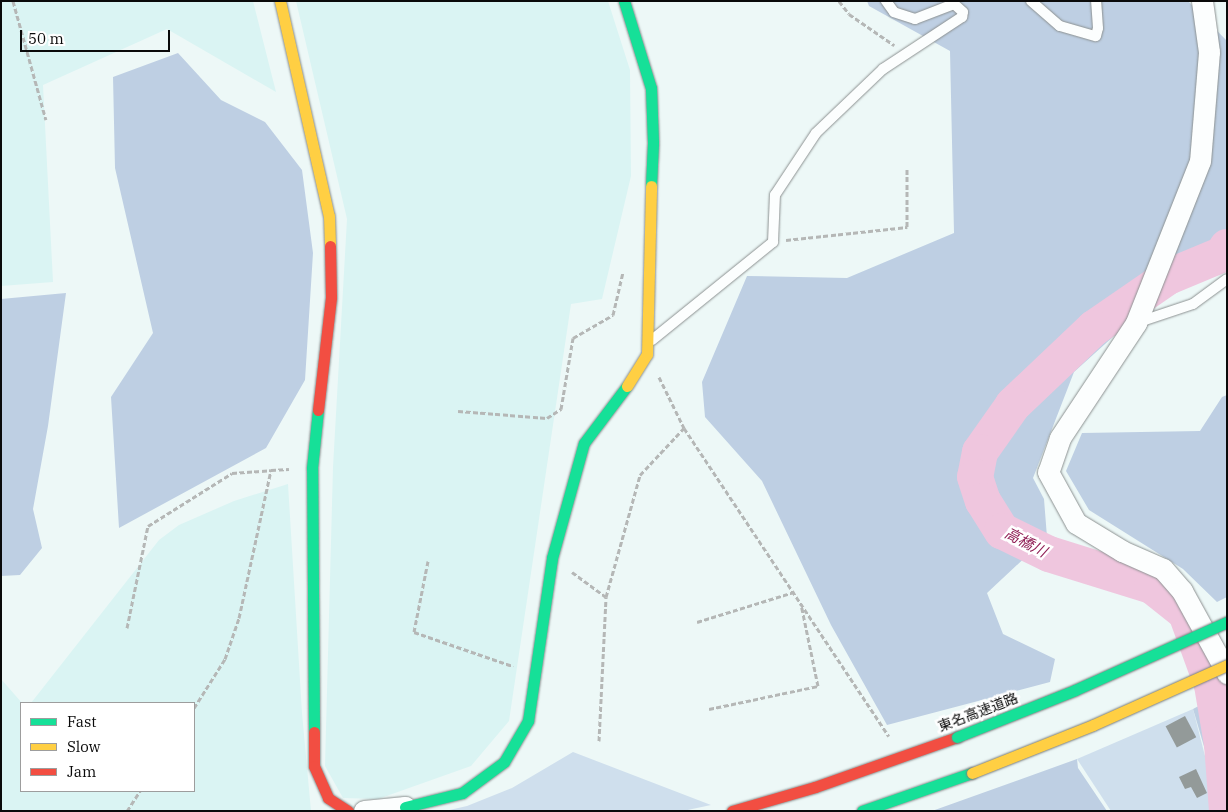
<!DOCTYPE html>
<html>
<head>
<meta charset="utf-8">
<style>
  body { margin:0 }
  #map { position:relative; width:1228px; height:812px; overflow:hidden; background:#edf8f7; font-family:"IBM Plex Serif","Noto Sans JP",serif }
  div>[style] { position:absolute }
  .farmland>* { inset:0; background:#daf4f3 }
  .green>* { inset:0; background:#cfdfed }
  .forest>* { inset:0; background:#becfe3 }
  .river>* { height:36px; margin:-18px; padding:0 18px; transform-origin:18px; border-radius:18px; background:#efc6de }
  .building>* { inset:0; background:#939a99; transform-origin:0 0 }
  .path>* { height:3px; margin-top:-1.5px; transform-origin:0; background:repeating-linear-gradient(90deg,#b5b7b6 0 5px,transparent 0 7.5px) }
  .roads { filter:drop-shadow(0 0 1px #8c9191) drop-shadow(0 0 1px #8c9191) }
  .lane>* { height:10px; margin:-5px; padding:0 5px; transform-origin:5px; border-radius:5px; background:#fcfefe }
  .street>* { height:21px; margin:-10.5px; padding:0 10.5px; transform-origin:10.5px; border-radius:10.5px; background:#fcfefe }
  .fast>* { height:11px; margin:-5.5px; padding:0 5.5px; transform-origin:5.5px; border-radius:5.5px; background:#16e098 }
  .slow>* { height:11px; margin:-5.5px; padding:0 5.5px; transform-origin:5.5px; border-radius:5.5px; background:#ffcf43 }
  .jam>* { height:11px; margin:-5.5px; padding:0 5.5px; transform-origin:5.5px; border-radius:5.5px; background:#f24e42 }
  .bridges { filter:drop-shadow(0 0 1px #7a7e7e) drop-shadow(0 0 1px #7a7e7e) }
  .fast-bridge>* { height:11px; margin:-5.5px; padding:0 5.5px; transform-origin:5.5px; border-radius:5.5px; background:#16e098 }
  .slow-bridge>* { height:11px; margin:-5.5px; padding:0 5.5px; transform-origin:5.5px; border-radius:5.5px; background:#ffcf43 }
  span { translate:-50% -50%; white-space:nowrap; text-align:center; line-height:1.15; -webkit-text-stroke:5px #fff; paint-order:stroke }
  .street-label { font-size:14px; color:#0a0a0a }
  .water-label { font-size:15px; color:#901f55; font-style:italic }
  .frame { position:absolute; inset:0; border:2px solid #0a0a0a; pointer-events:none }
  .legend { position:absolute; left:20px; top:702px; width:175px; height:90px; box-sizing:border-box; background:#fff; border:1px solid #9d9d9d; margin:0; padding:6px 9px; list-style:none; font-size:15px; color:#0a0a0a }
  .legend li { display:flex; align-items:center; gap:10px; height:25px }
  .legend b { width:25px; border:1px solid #9d9d9d }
  .scale { position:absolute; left:20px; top:30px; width:150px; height:22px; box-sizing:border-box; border:2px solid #0a0a0a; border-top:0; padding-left:6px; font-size:15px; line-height:18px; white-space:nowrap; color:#0a0a0a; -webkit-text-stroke:4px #fff; paint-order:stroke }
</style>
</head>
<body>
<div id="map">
  <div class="farmland">
    <i style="clip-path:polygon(1px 1px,253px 1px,276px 92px,167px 29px,43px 85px,53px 282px,1px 286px)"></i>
    <i style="clip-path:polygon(296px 1px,608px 1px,630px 70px,631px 176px,602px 299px,571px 304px,509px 721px,471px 766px,378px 799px,343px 798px,325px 766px,333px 467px,347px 219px)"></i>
    <i style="clip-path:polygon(288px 484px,302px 713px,311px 811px,1px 811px,1px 679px,22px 703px,21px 791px,194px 791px,194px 703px,31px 703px,159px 540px,179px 525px,234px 501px)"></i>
  </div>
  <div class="green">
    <i style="clip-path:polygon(1193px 709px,1219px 811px,1111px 811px,1077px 759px)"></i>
    <i style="clip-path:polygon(573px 752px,711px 805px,683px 811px,445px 811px,467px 806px,512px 788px)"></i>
  </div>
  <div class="forest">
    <i style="clip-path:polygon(867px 1px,1188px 1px,1227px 41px,1227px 234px,1074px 372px,1033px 478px,1044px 499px,1047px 537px,987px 593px,1003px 634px,1055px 659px,1050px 682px,887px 725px,831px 625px,762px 481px,705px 417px,702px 382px,747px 276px,847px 278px,954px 233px,950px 51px,869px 6px)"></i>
    <i style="clip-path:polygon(178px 53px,221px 100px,265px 122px,302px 170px,313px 253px,305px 380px,266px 448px,119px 528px,111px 397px,153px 333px,115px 168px,113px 77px)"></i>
    <i style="clip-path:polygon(66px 293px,48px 426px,33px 509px,42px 548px,20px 575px,1px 576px,1px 299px)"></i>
    <i style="clip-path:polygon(1227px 395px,1227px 597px,1217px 602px,1183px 569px,1089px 510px,1066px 471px,1082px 433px,1200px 431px,1222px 397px)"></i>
    <i style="clip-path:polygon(1227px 691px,1227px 811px,1223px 811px,1193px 709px)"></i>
    <i style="clip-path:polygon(1077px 759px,1078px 768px,1107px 811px,932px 811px)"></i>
  </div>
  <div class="river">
    <i style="left:1227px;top:247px;width:8px;rotate:120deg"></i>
    <i style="left:1223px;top:254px;width:60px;rotate:157.3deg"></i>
    <i style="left:1168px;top:277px;width:90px;rotate:145.4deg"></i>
    <i style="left:1094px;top:328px;width:112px;rotate:136.5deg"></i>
    <i style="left:1013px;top:405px;width:57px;rotate:125.1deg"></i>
    <i style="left:980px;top:452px;width:25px;rotate:101deg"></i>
    <i style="left:975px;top:477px;width:25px;rotate:72deg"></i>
    <i style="left:983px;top:501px;width:36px;rotate:58deg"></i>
    <i style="left:1002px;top:531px;width:52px;rotate:26.1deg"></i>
    <i style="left:1049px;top:554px;width:108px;rotate:17.3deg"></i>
    <i style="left:1152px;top:586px;width:43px;rotate:38.5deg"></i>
    <i style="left:1186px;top:613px;width:77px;rotate:70.1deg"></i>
    <i style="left:1212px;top:685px;width:60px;rotate:80.4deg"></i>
    <i style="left:1222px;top:744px;width:66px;rotate:85.7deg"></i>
  </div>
  <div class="building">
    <i style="left:1185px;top:716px;width:24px;height:22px;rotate:62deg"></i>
    <i style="clip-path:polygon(1196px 769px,1207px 793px,1197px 798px,1191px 787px,1185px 789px,1179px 777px)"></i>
  </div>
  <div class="path">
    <i style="left:13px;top:1px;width:123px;rotate:74.5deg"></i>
    <i style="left:839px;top:1px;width:16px;rotate:52deg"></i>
    <i style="left:849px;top:14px;width:55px;rotate:34.6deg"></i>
    <i style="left:786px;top:240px;width:122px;rotate:-6.1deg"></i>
    <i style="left:907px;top:227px;width:58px;rotate:-90deg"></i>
    <i style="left:659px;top:377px;width:57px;rotate:63.9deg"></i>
    <i style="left:684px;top:428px;width:370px;rotate:56.4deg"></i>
    <i style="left:458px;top:411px;width:89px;rotate:4.5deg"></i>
    <i style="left:547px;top:418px;width:17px;rotate:-33deg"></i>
    <i style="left:561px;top:409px;width:72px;rotate:-80.4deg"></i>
    <i style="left:573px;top:338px;width:46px;rotate:-29.9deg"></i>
    <i style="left:613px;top:315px;width:44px;rotate:-76.9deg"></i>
    <i style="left:428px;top:561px;width:72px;rotate:101.2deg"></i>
    <i style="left:414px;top:632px;width:105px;rotate:19deg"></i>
    <i style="left:572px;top:572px;width:42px;rotate:36.3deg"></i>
    <i style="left:697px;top:622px;width:102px;rotate:-17.2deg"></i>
    <i style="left:127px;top:628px;width:104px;rotate:-78.4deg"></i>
    <i style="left:148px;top:526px;width:99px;rotate:-32.2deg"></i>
    <i style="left:232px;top:473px;width:39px;rotate:-4deg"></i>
    <i style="left:194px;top:708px;width:58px;rotate:-57.7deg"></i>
    <i style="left:225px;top:659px;width:43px;rotate:-71.1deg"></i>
    <i style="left:239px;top:618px;width:151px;rotate:-77.8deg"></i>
    <i style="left:271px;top:470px;width:18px;rotate:-3deg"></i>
    <i style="left:709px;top:709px;width:111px;rotate:-11.9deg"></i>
    <i style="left:818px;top:686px;width:84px;rotate:-101.7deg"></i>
    <i style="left:599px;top:741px;width:144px;rotate:-87.2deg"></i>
    <i style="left:606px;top:597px;width:127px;rotate:-74.4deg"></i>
    <i style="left:640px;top:475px;width:64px;rotate:-46.9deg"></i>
    <i style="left:127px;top:811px;width:24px;rotate:-57deg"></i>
  </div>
  <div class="roads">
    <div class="lane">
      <i style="left:1031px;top:1px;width:38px;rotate:41deg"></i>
      <i style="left:1060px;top:26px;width:37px;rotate:16deg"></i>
      <i style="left:1096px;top:36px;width:8px;rotate:-76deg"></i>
      <i style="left:1098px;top:28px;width:27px;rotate:-94deg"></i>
      <i style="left:1136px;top:323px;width:60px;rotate:-18.4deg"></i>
      <i style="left:1193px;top:304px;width:42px;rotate:-36.3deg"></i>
      <i style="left:652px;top:340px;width:156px;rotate:-39deg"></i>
      <i style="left:773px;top:242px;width:47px;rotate:-87.6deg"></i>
      <i style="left:775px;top:195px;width:74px;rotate:-56.5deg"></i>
      <i style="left:816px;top:133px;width:93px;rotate:-43.7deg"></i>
      <i style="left:883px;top:69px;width:95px;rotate:-33.4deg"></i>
      <i style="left:962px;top:17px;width:5px;rotate:-79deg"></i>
      <i style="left:963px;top:12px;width:12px;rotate:-138deg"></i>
      <i style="left:954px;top:4px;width:42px;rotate:159deg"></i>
      <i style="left:915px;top:19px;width:22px;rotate:-162deg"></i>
      <i style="left:894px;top:12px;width:14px;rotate:-126deg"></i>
    </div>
    <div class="street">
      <i style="left:1202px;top:1px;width:51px;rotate:82.2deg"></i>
      <i style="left:1209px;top:52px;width:109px;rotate:94.7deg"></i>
      <i style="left:1200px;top:161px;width:174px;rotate:111.6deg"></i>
      <i style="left:1136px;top:323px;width:138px;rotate:123.5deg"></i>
      <i style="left:1060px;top:438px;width:36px;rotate:109deg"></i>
      <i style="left:1048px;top:472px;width:58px;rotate:61.2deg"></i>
      <i style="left:1076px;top:523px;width:54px;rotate:31.3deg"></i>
      <i style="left:1122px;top:551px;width:45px;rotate:23.7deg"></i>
      <i style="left:1163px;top:569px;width:29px;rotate:49deg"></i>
      <i style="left:1182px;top:591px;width:94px;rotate:61.2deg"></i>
      <i style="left:364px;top:811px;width:41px;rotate:-5.6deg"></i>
      <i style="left:405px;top:807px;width:4px;rotate:90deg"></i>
    </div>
    <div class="fast">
      <i style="left:624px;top:1px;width:91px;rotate:72.8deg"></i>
      <i style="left:651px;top:88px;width:55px;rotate:87.9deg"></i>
      <i style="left:653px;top:143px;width:43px;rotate:92.7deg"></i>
      <i style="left:314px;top:732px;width:264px;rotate:-90.4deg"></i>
      <i style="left:312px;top:468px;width:58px;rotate:-84.1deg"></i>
      <i style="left:405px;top:807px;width:59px;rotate:-13.8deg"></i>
      <i style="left:462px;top:793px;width:52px;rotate:-36.4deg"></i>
      <i style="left:504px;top:762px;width:48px;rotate:-59.7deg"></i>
      <i style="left:528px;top:721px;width:165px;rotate:-81.6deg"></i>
      <i style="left:552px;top:558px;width:119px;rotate:-74.5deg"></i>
      <i style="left:584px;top:443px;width:71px;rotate:-53deg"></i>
      <i style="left:862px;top:811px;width:116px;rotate:-19.1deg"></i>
    </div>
    <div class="slow">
      <i style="left:280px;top:1px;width:221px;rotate:77.2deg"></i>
      <i style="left:329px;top:216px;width:30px;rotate:88deg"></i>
      <i style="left:627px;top:386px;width:38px;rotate:-58deg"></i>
      <i style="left:647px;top:354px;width:168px;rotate:-88.6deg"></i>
    </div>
    <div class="jam">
      <i style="left:318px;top:410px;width:114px;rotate:-83.4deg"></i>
      <i style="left:331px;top:297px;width:51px;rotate:-91.1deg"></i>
      <i style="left:314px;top:732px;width:34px;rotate:90deg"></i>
      <i style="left:314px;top:766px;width:35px;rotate:66deg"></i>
      <i style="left:328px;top:798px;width:24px;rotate:33deg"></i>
      <i style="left:732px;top:811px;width:86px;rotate:-16.1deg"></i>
      <i style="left:815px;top:787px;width:151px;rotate:-19.4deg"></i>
    </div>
  </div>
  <div class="bridges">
    <div class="fast-bridge">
      <i style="left:957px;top:737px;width:127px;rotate:-21.7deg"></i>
      <i style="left:1075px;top:690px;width:167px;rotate:-24.1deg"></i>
    </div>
    <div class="slow-bridge">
      <i style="left:972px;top:773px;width:130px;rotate:-21.6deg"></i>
      <i style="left:1093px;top:725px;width:147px;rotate:-24.1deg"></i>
    </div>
  </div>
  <div class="street-label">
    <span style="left:978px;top:712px;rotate:-21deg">東名高速道路</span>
  </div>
  <div class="water-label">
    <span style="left:1026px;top:542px;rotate:28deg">高橋川</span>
  </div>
  <div class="frame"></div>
  <ul class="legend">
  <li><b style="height:6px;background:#16e098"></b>Fast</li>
  <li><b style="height:6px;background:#ffcf43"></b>Slow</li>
  <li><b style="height:6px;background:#f24e42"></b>Jam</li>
  </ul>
  <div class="scale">50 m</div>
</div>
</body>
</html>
